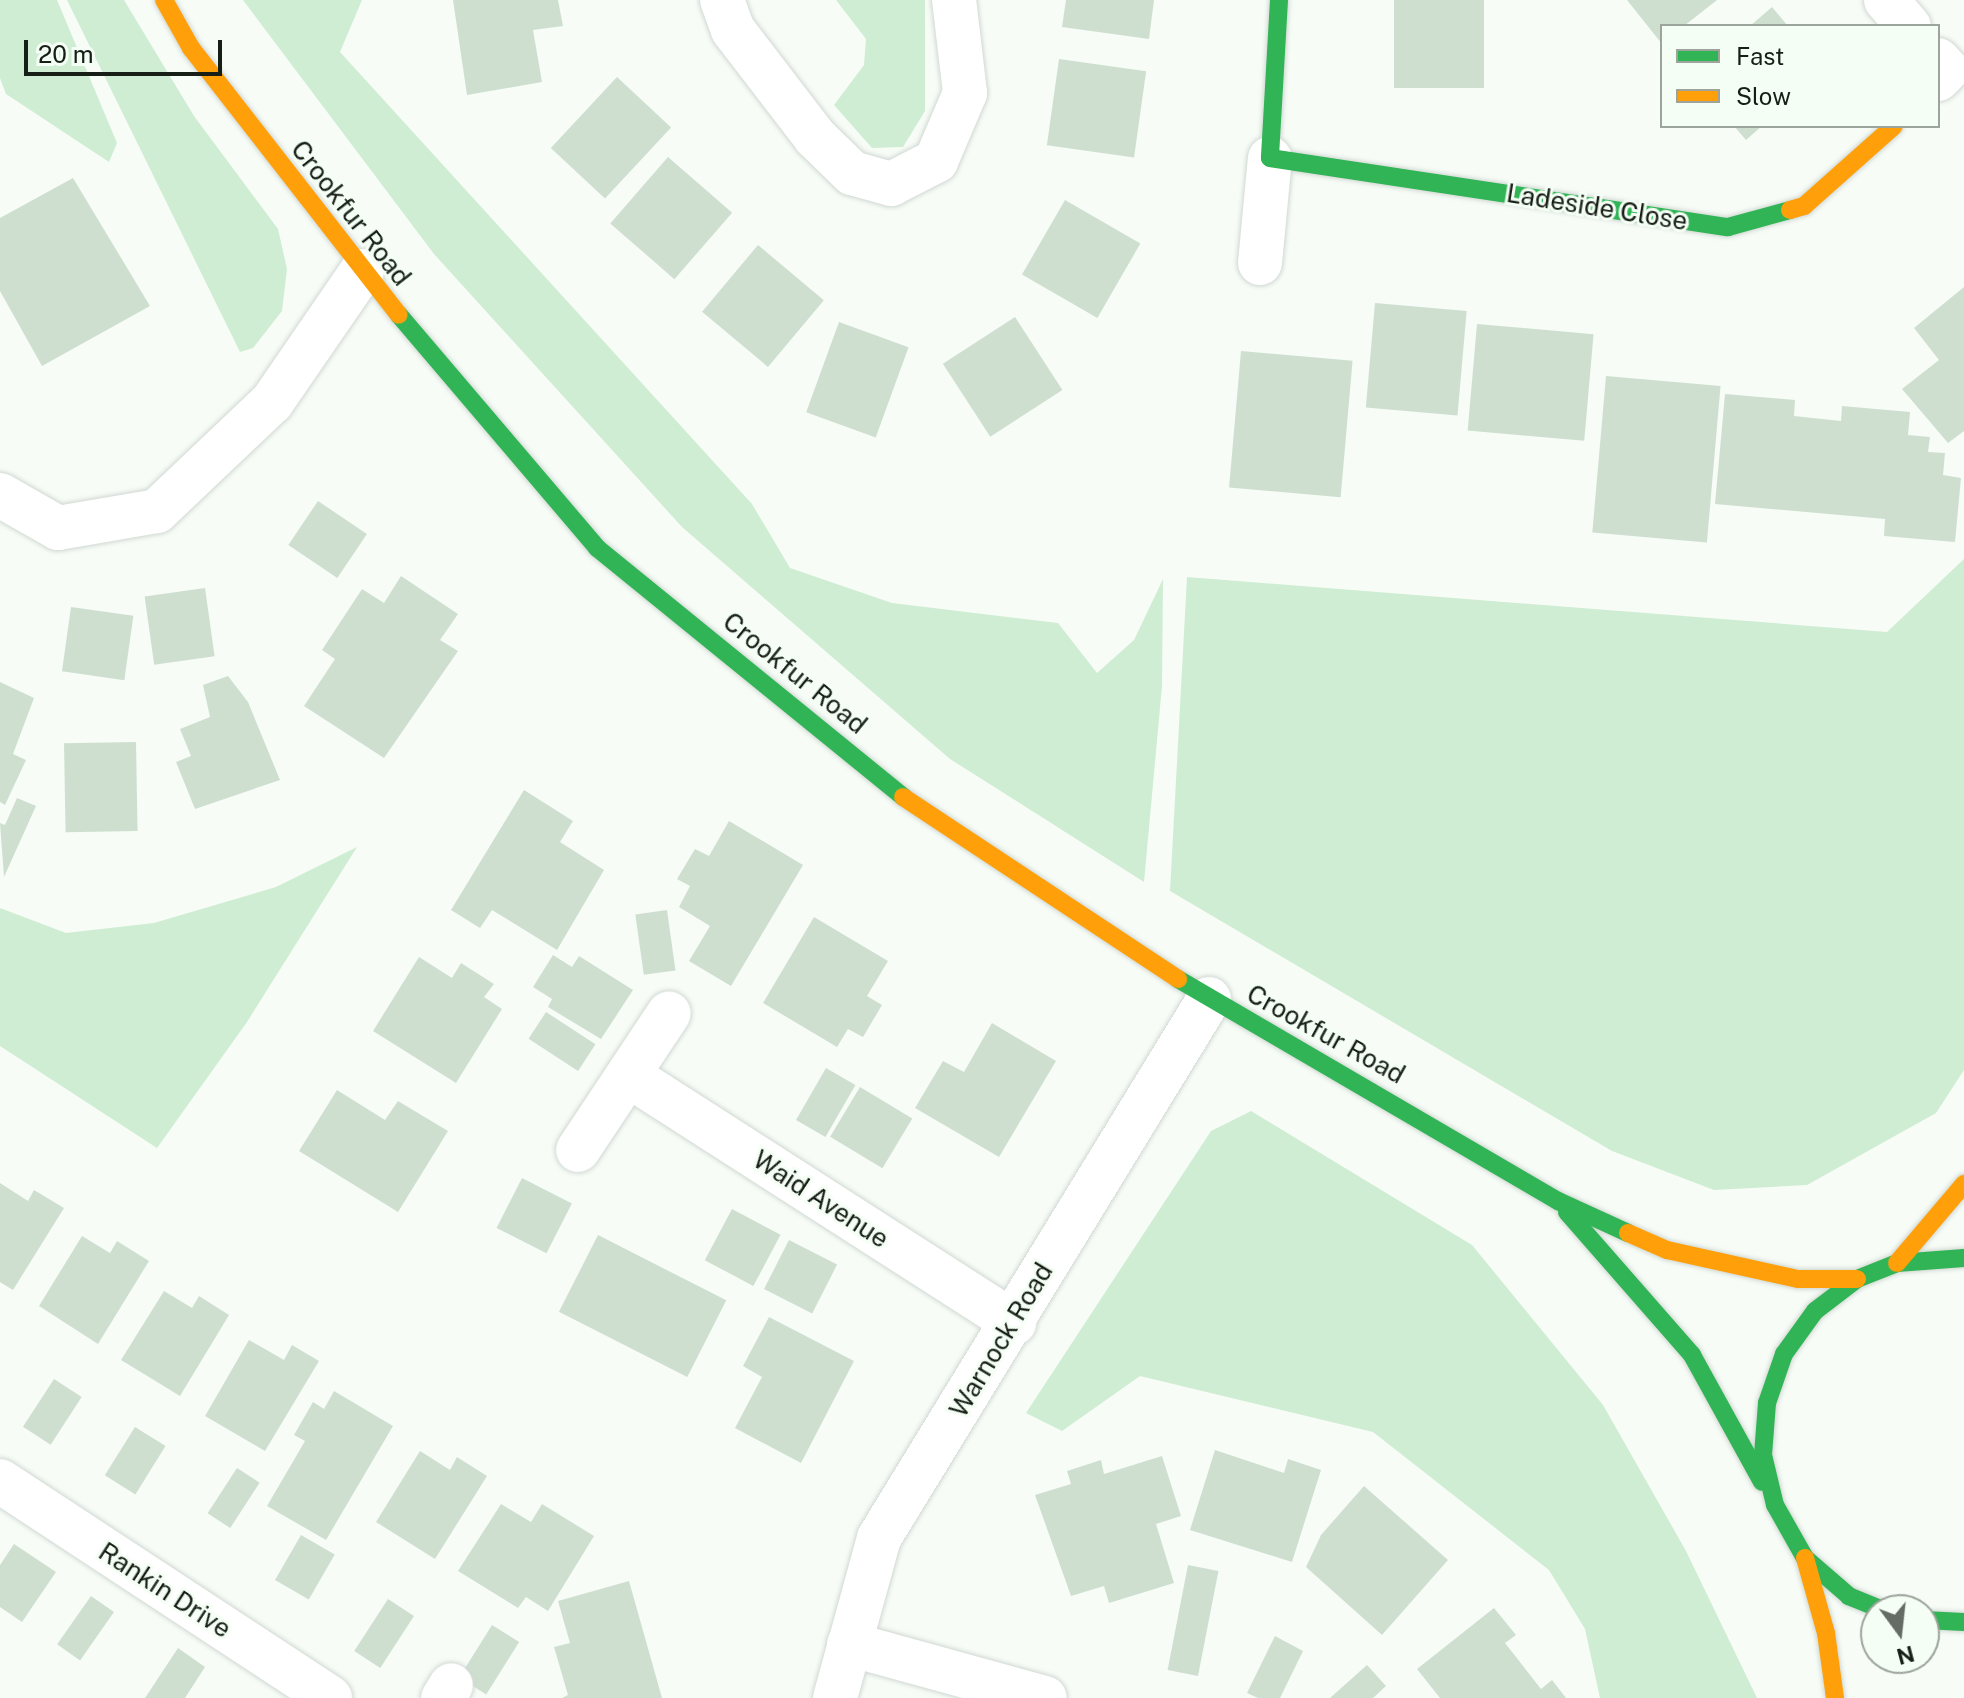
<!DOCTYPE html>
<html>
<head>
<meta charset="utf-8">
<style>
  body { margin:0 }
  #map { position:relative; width:1964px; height:1698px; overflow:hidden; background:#f7fcf7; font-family:"Public Sans",sans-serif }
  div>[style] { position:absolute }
  .green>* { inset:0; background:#cfedd2 }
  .building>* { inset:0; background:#cedfd0; transform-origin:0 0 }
  .roads { filter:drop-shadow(0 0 2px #d1d8d2) drop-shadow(0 0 2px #d1d8d2) }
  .street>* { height:44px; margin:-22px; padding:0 22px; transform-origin:22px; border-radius:22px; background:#fefffe }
  .fast>* { height:18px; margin:-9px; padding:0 9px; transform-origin:9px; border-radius:9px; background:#30b455 }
  .slow>* { height:18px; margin:-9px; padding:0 9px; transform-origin:9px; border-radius:9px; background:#ff9f0a }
  span { translate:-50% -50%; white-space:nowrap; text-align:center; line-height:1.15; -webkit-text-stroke:6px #f5fef5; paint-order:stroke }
  .street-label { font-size:26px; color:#161e16 }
  .legend { position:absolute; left:1660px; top:24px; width:280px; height:104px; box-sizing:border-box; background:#f5fef5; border:2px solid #9ca49c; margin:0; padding:10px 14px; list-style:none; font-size:24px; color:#161e16 }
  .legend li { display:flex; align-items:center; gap:16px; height:40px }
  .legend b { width:40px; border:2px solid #9ca49c }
  .north { position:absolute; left:1860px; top:1594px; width:80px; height:80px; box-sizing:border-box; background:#f5fef5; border:2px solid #9ca49c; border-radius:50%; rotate:165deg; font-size:22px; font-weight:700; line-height:32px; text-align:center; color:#161e16 }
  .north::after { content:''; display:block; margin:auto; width:28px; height:36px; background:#656c65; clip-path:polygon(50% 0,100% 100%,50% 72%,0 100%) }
  .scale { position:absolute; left:24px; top:40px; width:198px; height:36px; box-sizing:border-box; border:4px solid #161e16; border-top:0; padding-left:10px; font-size:24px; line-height:28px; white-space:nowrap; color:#161e16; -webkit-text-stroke:6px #f5fef5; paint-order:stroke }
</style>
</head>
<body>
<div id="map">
  <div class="green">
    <i style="clip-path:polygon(0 0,57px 0,117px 143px,109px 162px,6px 94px,0 78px)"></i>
    <i style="clip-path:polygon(67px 0,124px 0,194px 116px,278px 229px,287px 269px,282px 311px,253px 348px,240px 352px)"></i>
    <i style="clip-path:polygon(243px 0,362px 0,340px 52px,752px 504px,790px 568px,892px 603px,1058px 623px,1097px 673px,1134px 640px,1163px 579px,1162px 686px,1144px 882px,950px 759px,682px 527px,434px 254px)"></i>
    <i style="clip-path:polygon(836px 0,925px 0,925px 111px,903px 147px,872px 148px,834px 105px,864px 65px,866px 39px)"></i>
    <i style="clip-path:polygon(1964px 559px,1964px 1070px,1936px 1113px,1807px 1185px,1714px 1190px,1612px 1151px,1170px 891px,1187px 577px,1887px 632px)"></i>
    <i style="clip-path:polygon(357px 847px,247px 1022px,157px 1148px,0 1046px,0 908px,66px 933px,154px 923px,276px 887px)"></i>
    <i style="clip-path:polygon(1251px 1111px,1472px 1245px,1603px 1405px,1686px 1551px,1757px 1698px,1600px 1698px,1585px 1629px,1549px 1570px,1373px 1432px,1140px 1376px,1062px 1431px,1026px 1413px,1211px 1131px)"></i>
  </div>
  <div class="building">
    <i style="clip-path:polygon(453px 0,558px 0,563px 26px,533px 30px,542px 82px,467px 95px)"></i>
    <i style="clip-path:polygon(1066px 0,1154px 0,1149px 39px,1062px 27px)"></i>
    <i style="left:1394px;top:0;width:90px;height:88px"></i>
    <i style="clip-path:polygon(1627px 0,1717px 0,1684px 26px,1662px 26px,1662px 44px)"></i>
    <i style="clip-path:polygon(1772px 7px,1788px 26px,1750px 26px)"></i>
    <i style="left:1059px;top:59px;width:88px;height:87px;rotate:8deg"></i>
    <i style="left:617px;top:77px;width:74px;height:97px;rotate:43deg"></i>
    <i style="clip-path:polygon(1734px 126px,1762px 126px,1746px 140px)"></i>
    <i style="left:668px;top:157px;width:85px;height:88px;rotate:41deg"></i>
    <i style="clip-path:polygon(73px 178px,150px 306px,42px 366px,0 291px,0 218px)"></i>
    <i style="left:1065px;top:200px;width:87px;height:86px;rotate:30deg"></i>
    <i style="left:758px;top:245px;width:86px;height:87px;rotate:40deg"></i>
    <i style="clip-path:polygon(1964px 287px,1964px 431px,1948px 443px,1902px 389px,1939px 360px,1914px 328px)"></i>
    <i style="left:1375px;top:303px;width:92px;height:105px;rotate:5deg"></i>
    <i style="left:1015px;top:317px;width:87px;height:86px;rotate:57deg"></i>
    <i style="left:839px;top:322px;width:74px;height:96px;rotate:20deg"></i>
    <i style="left:1477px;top:324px;width:117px;height:107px;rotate:5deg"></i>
    <i style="left:1241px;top:351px;width:112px;height:137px;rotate:5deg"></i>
    <i style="left:1606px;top:376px;width:115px;height:157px;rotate:5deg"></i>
    <i style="clip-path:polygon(1725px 394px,1795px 400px,1794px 416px,1841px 421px,1842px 406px,1910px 412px,1908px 435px,1930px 437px,1928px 452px,1945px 453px,1943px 475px,1961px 478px,1955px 542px,1884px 536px,1885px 519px,1715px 504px)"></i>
    <i style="left:318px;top:501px;width:59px;height:53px;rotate:34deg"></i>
    <i style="clip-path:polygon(401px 576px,458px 614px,440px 640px,458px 651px,384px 758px,304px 706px,335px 659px,322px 650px,362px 589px,384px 603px)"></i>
    <i style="left:205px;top:588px;width:69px;height:61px;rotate:82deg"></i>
    <i style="left:71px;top:607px;width:63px;height:65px;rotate:8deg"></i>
    <i style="clip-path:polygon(228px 676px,248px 702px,280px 780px,195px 809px,176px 762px,191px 756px,180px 729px,210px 717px,203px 685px)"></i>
    <i style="clip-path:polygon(0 682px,34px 698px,13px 754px,26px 760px,5px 805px,0 802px)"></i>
    <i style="left:136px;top:742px;width:89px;height:72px;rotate:89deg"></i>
    <i style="clip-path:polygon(524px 790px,573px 821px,560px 842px,604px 870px,557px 950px,492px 910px,480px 928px,451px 910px)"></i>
    <i style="clip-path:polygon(17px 798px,36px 806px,4px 877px,0 823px,5px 825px)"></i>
    <i style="clip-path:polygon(729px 821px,803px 865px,731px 986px,689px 961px,710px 926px,679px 907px,690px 886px,677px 879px,695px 849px,709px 856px)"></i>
    <i style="left:667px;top:910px;width:61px;height:32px;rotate:82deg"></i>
    <i style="clip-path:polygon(814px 917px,888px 961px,867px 996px,882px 1005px,863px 1037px,848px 1029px,837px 1047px,763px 1003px)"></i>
    <i style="clip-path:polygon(553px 955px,572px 967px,579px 956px,633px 990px,601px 1039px,548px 1007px,552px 999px,533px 987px)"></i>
    <i style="clip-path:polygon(419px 957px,452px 978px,461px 963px,494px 984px,484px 997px,502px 1009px,456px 1083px,373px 1031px)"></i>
    <i style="left:546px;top:1012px;width:59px;height:32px;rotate:33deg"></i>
    <i style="clip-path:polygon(992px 1023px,1056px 1061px,999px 1157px,915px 1108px,943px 1061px,964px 1072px)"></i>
    <i style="left:826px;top:1068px;width:34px;height:60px;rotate:30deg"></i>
    <i style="left:860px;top:1087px;width:61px;height:58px;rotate:31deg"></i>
    <i style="clip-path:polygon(337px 1090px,385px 1120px,398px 1101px,448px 1131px,398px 1212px,299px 1151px)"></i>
    <i style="left:522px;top:1178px;width:56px;height:56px;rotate:27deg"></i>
    <i style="clip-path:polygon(0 1183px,28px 1201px,34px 1190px,64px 1208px,13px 1290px,0 1282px)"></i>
    <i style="left:732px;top:1209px;width:55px;height:58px;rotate:28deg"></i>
    <i style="left:598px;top:1235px;width:144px;height:86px;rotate:27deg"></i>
    <i style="clip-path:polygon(82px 1236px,110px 1253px,117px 1241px,149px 1261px,98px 1344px,39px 1306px)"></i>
    <i style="left:789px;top:1240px;width:54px;height:55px;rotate:27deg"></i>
    <i style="clip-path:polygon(164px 1291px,192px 1308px,199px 1296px,229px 1315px,180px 1396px,121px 1360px)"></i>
    <i style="clip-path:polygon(769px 1317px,854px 1361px,801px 1463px,735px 1428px,762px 1377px,743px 1366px)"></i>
    <i style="clip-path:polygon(249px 1340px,284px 1360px,292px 1345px,319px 1361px,265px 1451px,205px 1416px)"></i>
    <i style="left:54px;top:1379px;width:33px;height:57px;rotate:33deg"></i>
    <i style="clip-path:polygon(334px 1391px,393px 1426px,326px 1540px,267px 1506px,305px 1441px,294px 1435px,313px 1402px,324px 1409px)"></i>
    <i style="left:135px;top:1427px;width:36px;height:57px;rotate:32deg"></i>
    <i style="clip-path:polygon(1215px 1450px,1284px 1473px,1288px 1459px,1321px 1470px,1292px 1562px,1190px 1530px)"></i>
    <i style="clip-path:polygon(420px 1451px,450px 1470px,457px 1457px,487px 1476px,435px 1559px,376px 1522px)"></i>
    <i style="clip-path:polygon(1162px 1456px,1181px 1516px,1156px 1524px,1174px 1583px,1109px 1603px,1104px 1586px,1071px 1596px,1035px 1495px,1071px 1484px,1067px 1471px,1101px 1460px,1104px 1474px)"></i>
    <i style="left:237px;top:1468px;width:27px;height:54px;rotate:33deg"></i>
    <i style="clip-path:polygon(1364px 1486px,1448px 1560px,1382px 1635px,1306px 1567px,1321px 1535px)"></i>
    <i style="clip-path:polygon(501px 1504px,531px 1522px,542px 1504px,594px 1536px,548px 1611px,526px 1597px,518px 1608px,458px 1571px)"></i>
    <i style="left:301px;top:1535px;width:39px;height:52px;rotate:30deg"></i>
    <i style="clip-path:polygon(14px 1544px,56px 1572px,22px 1622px,0 1607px,0 1565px)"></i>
    <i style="left:1188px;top:1565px;width:31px;height:107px;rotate:11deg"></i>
    <i style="clip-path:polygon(629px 1581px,662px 1698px,562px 1698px,568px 1695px,554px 1647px,570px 1643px,558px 1601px)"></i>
    <i style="left:91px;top:1596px;width:28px;height:59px;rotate:35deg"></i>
    <i style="left:388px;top:1599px;width:31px;height:62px;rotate:33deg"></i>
    <i style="clip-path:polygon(1494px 1608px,1516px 1635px,1505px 1643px,1541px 1689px,1552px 1680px,1566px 1698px,1440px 1698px,1417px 1669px)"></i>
    <i style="left:492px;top:1625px;width:32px;height:62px;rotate:32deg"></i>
    <i style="clip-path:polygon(1275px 1636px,1303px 1651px,1280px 1698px,1258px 1698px,1247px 1693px)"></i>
    <i style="clip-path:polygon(178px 1648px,205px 1667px,185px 1698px,145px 1698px)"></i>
    <i style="clip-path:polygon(1367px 1665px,1386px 1686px,1373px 1698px,1330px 1698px)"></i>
  </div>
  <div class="roads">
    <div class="street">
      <i style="left:722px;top:0;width:32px;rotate:70deg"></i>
      <i style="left:733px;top:30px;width:135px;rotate:52.5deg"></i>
      <i style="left:815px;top:137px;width:52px;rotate:44.2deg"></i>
      <i style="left:852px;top:173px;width:41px;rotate:15.8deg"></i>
      <i style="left:891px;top:184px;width:51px;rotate:-27.1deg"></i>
      <i style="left:936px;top:161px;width:74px;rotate:-66.9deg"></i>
      <i style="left:965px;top:93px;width:94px;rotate:-96.7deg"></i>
      <i style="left:1886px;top:0;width:35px;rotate:49deg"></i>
      <i style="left:1938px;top:60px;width:13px;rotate:48deg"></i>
      <i style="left:1947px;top:70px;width:13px;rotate:135deg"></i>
      <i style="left:1260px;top:263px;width:105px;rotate:-84.6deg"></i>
      <i style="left:0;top:495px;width:67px;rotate:29.6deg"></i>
      <i style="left:58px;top:528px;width:100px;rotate:-9.7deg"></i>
      <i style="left:157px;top:511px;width:158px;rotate:-43.5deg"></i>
      <i style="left:272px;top:402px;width:159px;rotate:-55.5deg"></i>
      <i style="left:628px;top:1075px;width:459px;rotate:32.7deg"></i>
      <i style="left:578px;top:1150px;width:164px;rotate:-56.4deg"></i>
      <i style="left:0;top:1481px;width:395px;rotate:33.3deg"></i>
      <i style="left:849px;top:1644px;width:203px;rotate:15.4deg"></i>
      <i style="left:443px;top:1698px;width:15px;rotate:-58deg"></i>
      <i style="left:835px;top:1698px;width:166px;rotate:-74.6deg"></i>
      <i style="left:879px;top:1538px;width:632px;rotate:-58.52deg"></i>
    </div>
    <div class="fast">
      <i style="left:1279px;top:0;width:158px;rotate:93.3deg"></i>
      <i style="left:1270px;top:158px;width:463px;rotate:8.6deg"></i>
      <i style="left:1728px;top:227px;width:64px;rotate:-15.3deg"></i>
      <i style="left:399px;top:315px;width:306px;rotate:49.6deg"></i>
      <i style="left:597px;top:548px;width:395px;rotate:39.1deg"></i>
      <i style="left:1178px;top:979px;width:440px;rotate:30.3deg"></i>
      <i style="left:1558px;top:1201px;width:77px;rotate:24.6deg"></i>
      <i style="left:1567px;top:1212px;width:190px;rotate:48.8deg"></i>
      <i style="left:1692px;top:1355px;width:145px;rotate:61.1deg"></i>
      <i style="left:1883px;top:1610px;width:37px;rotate:-158deg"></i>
      <i style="left:1849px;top:1596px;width:58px;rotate:-139.2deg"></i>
      <i style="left:1805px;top:1558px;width:61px;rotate:-119.5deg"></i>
      <i style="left:1775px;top:1505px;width:51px;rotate:-103.5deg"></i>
      <i style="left:1763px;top:1455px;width:52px;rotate:-85.6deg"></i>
      <i style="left:1767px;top:1403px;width:52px;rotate:-70.9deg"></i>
      <i style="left:1784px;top:1354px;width:53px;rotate:-54.2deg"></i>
      <i style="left:1815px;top:1311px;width:53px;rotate:-37.3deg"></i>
      <i style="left:1857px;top:1279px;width:43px;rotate:-21.8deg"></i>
      <i style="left:1897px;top:1263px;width:67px;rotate:-4.3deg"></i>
      <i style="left:1924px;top:1620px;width:40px;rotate:2.9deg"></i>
    </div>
    <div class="slow">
      <i style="left:164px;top:0;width:55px;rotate:60.6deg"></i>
      <i style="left:191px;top:48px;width:338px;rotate:52.1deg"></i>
      <i style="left:1790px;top:210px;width:15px;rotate:-16deg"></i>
      <i style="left:1804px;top:206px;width:120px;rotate:-41.6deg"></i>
      <i style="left:903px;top:797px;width:330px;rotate:33.5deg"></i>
      <i style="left:1628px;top:1233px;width:43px;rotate:23.6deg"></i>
      <i style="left:1667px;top:1250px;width:134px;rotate:12.5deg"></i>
      <i style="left:1798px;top:1279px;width:59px"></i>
      <i style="left:1897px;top:1263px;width:104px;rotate:-49.7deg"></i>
      <i style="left:1805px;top:1558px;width:78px;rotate:74.4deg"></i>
      <i style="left:1826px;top:1633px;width:66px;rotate:82.1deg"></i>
    </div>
  </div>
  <div class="street-label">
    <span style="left:1597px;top:207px;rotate:9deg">Ladeside Close</span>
    <span style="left:351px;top:213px;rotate:52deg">Crookfur Road</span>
    <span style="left:795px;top:673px;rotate:39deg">Crookfur Road</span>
    <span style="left:1326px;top:1034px;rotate:29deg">Crookfur Road</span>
    <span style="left:821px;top:1199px;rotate:33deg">Waid Avenue</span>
    <span style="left:1001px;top:1340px;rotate:-59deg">Warnock Road</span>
    <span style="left:165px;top:1590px;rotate:33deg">Rankin Drive</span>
  </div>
  <ul class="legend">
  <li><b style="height:10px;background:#30b455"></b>Fast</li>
  <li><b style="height:10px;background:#ff9f0a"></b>Slow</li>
  </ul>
  <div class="north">N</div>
  <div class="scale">20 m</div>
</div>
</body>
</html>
